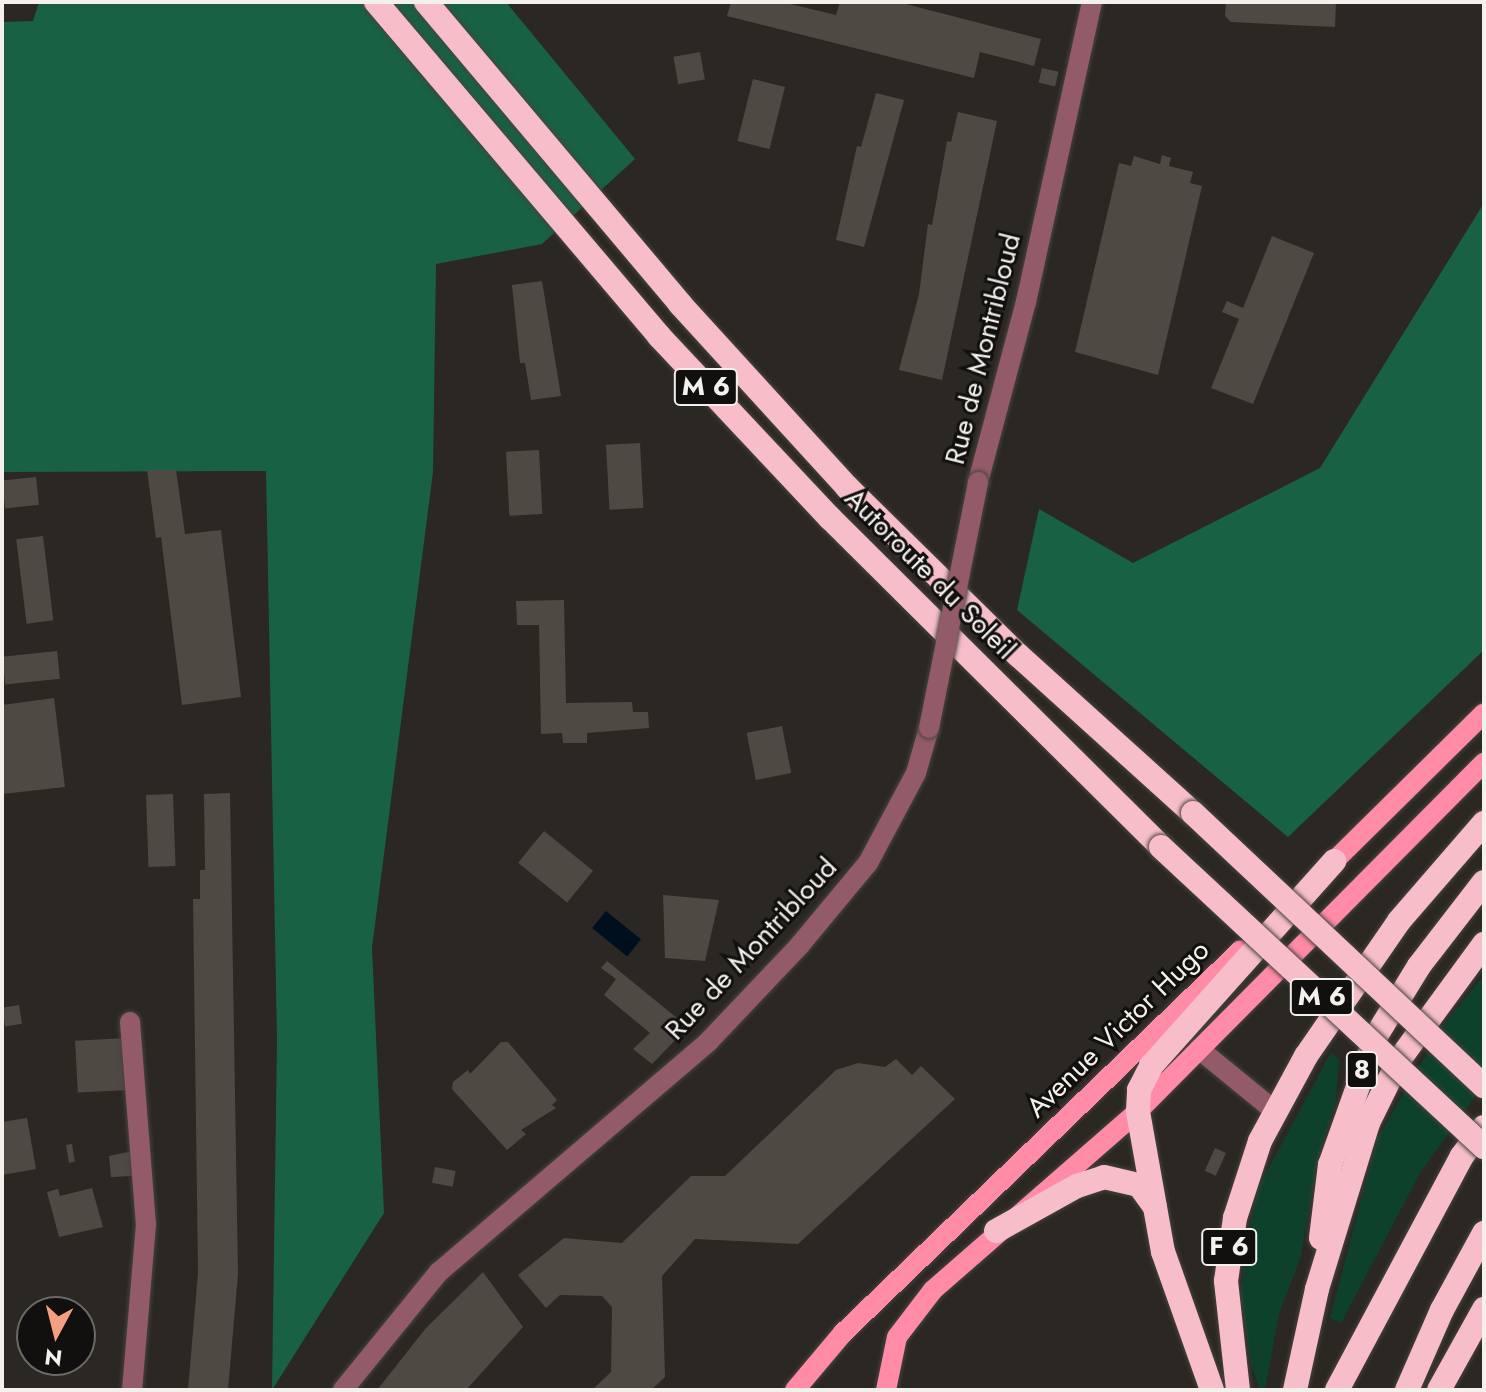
<!DOCTYPE html>
<html>
<head>
<meta charset="utf-8">
<style>
  body { margin:0 }
  #map { position:relative; width:1486px; height:1392px; overflow:hidden; background:#2b2722; font-family:Jost,sans-serif }
  div>[style] { position:absolute }
  .green>* { inset:0; background:#0d412c }
  .forest>* { inset:0; background:#186144 }
  .water>* { inset:0; background:#000f1e; transform-origin:0 0 }
  .building>* { inset:0; background:#4f4944; transform-origin:0 0 }
  .roads { filter:drop-shadow(0 0 2px #47433e) drop-shadow(0 0 2px #47433e) }
  .minor>* { height:20px; margin:-10px; padding:0 10px; transform-origin:10px; border-radius:10px; background:#935b67 }
  .major>* { height:20px; margin:-10px; padding:0 10px; transform-origin:10px; border-radius:10px; background:#ff8ba6 }
  .highway>* { height:24px; margin:-12px; padding:0 12px; transform-origin:12px; border-radius:12px; background:#f7bec9 }
  .bridges { filter:drop-shadow(0 0 2px #47433e) drop-shadow(0 0 2px #47433e) }
  .minor-bridge>* { height:20px; margin:-10px; padding:0 10px; transform-origin:10px; border-radius:10px; background:#935b67 }
  .highway-bridge>* { height:24px; margin:-12px; padding:0 12px; transform-origin:12px; border-radius:12px; background:#f7bec9 }
  span { translate:-50% -50%; white-space:nowrap; text-align:center; line-height:1.15; -webkit-text-stroke:6px #12100e; paint-order:stroke }
  .shield-label span { padding:2px 6px; background:#12100e; border:2px solid; border-radius:6px; -webkit-text-stroke-width:0 }
  .shield-label { font-size:26px; color:#f4f1ed; font-weight:700 }
  .street-label { font-size:28px; color:#f4f1ed }
  .frame { position:absolute; inset:0; border:4px solid #f4f1ed; pointer-events:none }
  .north { position:absolute; left:16px; top:1296px; width:80px; height:80px; box-sizing:border-box; background:#12100e; border:2px solid #6c6a67; border-radius:50%; rotate:187deg; font-size:22px; font-weight:700; line-height:32px; text-align:center; color:#f4f1ed }
  .north::after { content:''; display:block; margin:auto; width:28px; height:36px; background:#f2a07f; clip-path:polygon(50% 0,100% 100%,50% 72%,0 100%) }
</style>
</head>
<body>
<div id="map">
  <div class="green">
    <i style="clip-path:polygon(1484px 975px,1484px 1084px,1420px 1173px,1341px 1323px,1330px 1318px,1377px 1139px,1444px 1024px)"></i>
    <i style="clip-path:polygon(1331px 1052px,1339px 1060px,1336px 1102px,1320px 1152px,1300px 1259px,1279px 1314px,1265px 1390px,1260px 1390px,1251px 1365px,1241px 1297px,1246px 1240px,1259px 1186px)"></i>
  </div>
  <div class="forest">
    <i style="clip-path:polygon(39px 2px,506px 2px,635px 159px,542px 244px,436px 264px,433px 472px,372px 948px,384px 1213px,272px 1390px,277px 1039px,266px 471px,2px 472px,2px 22px,33px 21px)"></i>
    <i style="clip-path:polygon(1484px 203px,1484px 650px,1288px 837px,1017px 610px,1039px 509px,1133px 563px,1320px 468px)"></i>
  </div>
  <div class="water">
    <i style="left:606px;top:911px;width:45px;height:22px;rotate:39deg"></i>
  </div>
  <div class="building">
    <i style="clip-path:polygon(731px 2px,782px 2px,836px 15px,840px 2px,898px 2px,1041px 39px,1034px 66px,980px 52px,974px 78px,727px 16px)"></i>
    <i style="clip-path:polygon(1226px 2px,1336px 2px,1335px 27px,1231px 22px,1225px 16px)"></i>
    <i style="left:700px;top:52px;width:28px;height:27px;rotate:80deg"></i>
    <i style="left:1042px;top:68px;width:17px;height:15px;rotate:13deg"></i>
    <i style="left:753px;top:79px;width:33px;height:64px;rotate:14deg"></i>
    <i style="clip-path:polygon(876px 93px,904px 100px,864px 247px,836px 240px,857px 146px,861px 147px)"></i>
    <i style="clip-path:polygon(958px 112px,997px 121px,942px 380px,899px 370px,919px 294px,928px 224px,932px 225px,947px 141px,951px 142px)"></i>
    <i style="clip-path:polygon(1162px 155px,1171px 158px,1169px 166px,1193px 172px,1190px 183px,1202px 186px,1158px 375px,1075px 352px,1119px 163px,1131px 166px,1134px 156px,1160px 164px)"></i>
    <i style="clip-path:polygon(1272px 236px,1314px 253px,1253px 404px,1211px 388px,1239px 319px,1222px 312px,1227px 301px,1243px 308px)"></i>
    <i style="clip-path:polygon(542px 281px,561px 396px,531px 400px,525px 363px,520px 363px,512px 285px)"></i>
    <i style="left:640px;top:443px;width:65px;height:34px;rotate:87deg"></i>
    <i style="left:539px;top:450px;width:64px;height:33px;rotate:87deg"></i>
    <i style="clip-path:polygon(147px 470px,176px 470px,185px 534px,221px 530px,241px 697px,182px 705px,161px 537px,156px 538px)"></i>
    <i style="left:36px;top:477px;width:28px;height:34px;rotate:84deg"></i>
    <i style="left:43px;top:536px;width:85px;height:27px;rotate:83deg"></i>
    <i style="clip-path:polygon(564px 600px,566px 703px,632px 702px,633px 712px,648px 712px,649px 728px,587px 733px,587px 743px,563px 743px,562px 733px,541px 734px,539px 625px,517px 625px,516px 601px)"></i>
    <i style="left:57px;top:651px;width:28px;height:55px;rotate:84deg"></i>
    <i style="clip-path:polygon(54px 698px,65px 787px,2px 794px,2px 705px)"></i>
    <i style="left:782px;top:726px;width:48px;height:36px;rotate:79deg"></i>
    <i style="clip-path:polygon(230px 793px,238px 1274px,228px 1390px,188px 1390px,198px 1273px,193px 899px,200px 899px,200px 870px,205px 870px,204px 794px)"></i>
    <i style="left:173px;top:794px;width:72px;height:27px;rotate:88deg"></i>
    <i style="left:544px;top:831px;width:63px;height:41px;rotate:39deg"></i>
    <i style="clip-path:polygon(663px 895px,719px 900px,705px 961px,665px 958px)"></i>
    <i style="clip-path:polygon(607px 961px,688px 1027px,652px 1064px,633px 1049px,650px 1033px,604px 995px,616px 979px,601px 968px)"></i>
    <i style="left:19px;top:1005px;width:19px;height:17px;rotate:81deg"></i>
    <i style="left:126px;top:1038px;width:52px;height:51px;rotate:87deg"></i>
    <i style="clip-path:polygon(501px 1042px,508px 1042px,557px 1100px,552px 1105px,556px 1108px,521px 1130px,526px 1134px,507px 1150px,452px 1089px,453px 1082px,468px 1070px,470px 1074px)"></i>
    <i style="clip-path:polygon(896px 1059px,912px 1075px,921px 1066px,955px 1099px,798px 1244px,695px 1239px,662px 1276px,665px 1377px,651px 1390px,592px 1390px,611px 1372px,612px 1307px,602px 1296px,560px 1295px,546px 1308px,518px 1275px,564px 1238px,622px 1243px,691px 1176px,725px 1176px,836px 1070px,858px 1063px,885px 1067px)"></i>
    <i style="clip-path:polygon(27px 1118px,36px 1169px,2px 1175px,2px 1122px)"></i>
    <i style="left:72px;top:1144px;width:18px;height:6px;rotate:81deg"></i>
    <i style="left:1215px;top:1148px;width:12px;height:25px;rotate:24deg"></i>
    <i style="clip-path:polygon(133px 1151px,134px 1176px,111px 1177px,109px 1156px)"></i>
    <i style="left:435px;top:1167px;width:21px;height:16px;rotate:11deg"></i>
    <i style="clip-path:polygon(92px 1188px,103px 1227px,59px 1237px,47px 1192px,58px 1189px,60px 1196px)"></i>
    <i style="clip-path:polygon(483px 1272px,523px 1327px,466px 1390px,377px 1390px,426px 1328px)"></i>
  </div>
  <div class="roads">
    <div class="minor">
      <i style="left:978px;top:482px;width:186px;rotate:-75.1deg"></i>
      <i style="left:1026px;top:302px;width:307px;rotate:-77.6deg"></i>
      <i style="left:130px;top:1022px;width:203px;rotate:85.5deg"></i>
      <i style="left:146px;top:1224px;width:167px;rotate:94.8deg"></i>
      <i style="left:1199px;top:1049px;width:99px;rotate:39.3deg"></i>
      <i style="left:343px;top:1390px;width:152px;rotate:-50.9deg"></i>
      <i style="left:439px;top:1272px;width:355px;rotate:-40.5deg"></i>
      <i style="left:709px;top:1041px;width:131px;rotate:-46.5deg"></i>
      <i style="left:799px;top:946px;width:108px;rotate:-50.3deg"></i>
      <i style="left:868px;top:863px;width:102px;rotate:-61.9deg"></i>
      <i style="left:916px;top:773px;width:47px;rotate:-73.9deg"></i>
    </div>
    <div class="major">
      <i style="left:1325px;top:870px;width:223px;rotate:-44.6deg"></i>
      <i style="left:795px;top:1390px;width:75px;rotate:-49.9deg"></i>
      <i style="left:843px;top:1333px;width:552px;rotate:-43.9deg"></i>
      <i style="left:886px;top:1390px;width:54px;rotate:-78.3deg"></i>
      <i style="left:897px;top:1337px;width:59px;rotate:-52.5deg"></i>
      <i style="left:933px;top:1290px;width:272px;rotate:-41.1deg"></i>
      <i style="left:1138px;top:1111px;width:491px;rotate:-45.2deg"></i>
    </div>
    <div class="highway">
      <i style="left:376px;top:2px;width:438px;rotate:49.7deg"></i>
      <i style="left:659px;top:336px;width:250px;rotate:46.8deg"></i>
      <i style="left:830px;top:518px;width:467px;rotate:44.8deg"></i>
      <i style="left:426px;top:2px;width:395px;rotate:49.9deg"></i>
      <i style="left:680px;top:304px;width:249px;rotate:47.6deg"></i>
      <i style="left:848px;top:488px;width:238px;rotate:44.5deg"></i>
      <i style="left:1018px;top:655px;width:236px;rotate:42.1deg"></i>
      <i style="left:996px;top:1231px;width:93px;rotate:-29.1deg"></i>
      <i style="left:1077px;top:1186px;width:28px;rotate:-18deg"></i>
      <i style="left:1104px;top:1177px;width:36px;rotate:13deg"></i>
      <i style="left:1139px;top:1185px;width:27px;rotate:54deg"></i>
      <i style="left:1321px;top:1238px;width:74px;rotate:-83deg"></i>
      <i style="left:1330px;top:1165px;width:137px;rotate:-70.4deg"></i>
      <i style="left:1376px;top:1036px;width:82px;rotate:-58.4deg"></i>
      <i style="left:1419px;top:966px;width:106px;rotate:-52.3deg"></i>
      <i style="left:1212px;top:1390px;width:146px;rotate:-109.5deg"></i>
      <i style="left:1163px;top:1252px;width:143px;rotate:-100.1deg"></i>
      <i style="left:1138px;top:1111px;width:21px;rotate:-87deg"></i>
      <i style="left:1139px;top:1090px;width:27px;rotate:-63deg"></i>
      <i style="left:1151px;top:1066px;width:275px;rotate:-48.2deg"></i>
      <i style="left:1238px;top:1390px;width:110px;rotate:-96.3deg"></i>
      <i style="left:1226px;top:1281px;width:64px;rotate:-81.9deg"></i>
      <i style="left:1235px;top:1218px;width:81px;rotate:-72deg"></i>
      <i style="left:1260px;top:1141px;width:97px;rotate:-61.6deg"></i>
      <i style="left:1306px;top:1056px;width:164px;rotate:-55.4deg"></i>
      <i style="left:1399px;top:921px;width:130px;rotate:-49.1deg"></i>
      <i style="left:1295px;top:1390px;width:103px;rotate:-77.7deg"></i>
      <i style="left:1317px;top:1289px;width:174px;rotate:-72.9deg"></i>
      <i style="left:1368px;top:1123px;width:70px;rotate:-63.8deg"></i>
      <i style="left:1399px;top:1060px;width:144px;rotate:-53.8deg"></i>
      <i style="left:1337px;top:1390px;width:265px;rotate:-61.9deg"></i>
      <i style="left:1462px;top:1156px;width:36px;rotate:-53deg"></i>
      <i style="left:1407px;top:1390px;width:87px;rotate:-66.4deg"></i>
      <i style="left:1442px;top:1310px;width:88px;rotate:-61.4deg"></i>
      <i style="left:1439px;top:1390px;width:93px;rotate:-60.9deg"></i>
    </div>
  </div>
  <div class="bridges">
    <div class="minor-bridge">
      <i style="left:929px;top:728px;width:251px;rotate:-78.7deg"></i>
    </div>
    <div class="highway-bridge">
      <i style="left:1193px;top:813px;width:399px;rotate:43.2deg"></i>
      <i style="left:1161px;top:847px;width:441px;rotate:42.9deg"></i>
    </div>
  </div>
  <div class="shield-label">
    <span style="left:706px;top:387px">M 6</span>
    <span style="left:1322px;top:997px">M 6</span>
    <span style="left:1362px;top:1070px">8</span>
    <span style="left:1229px;top:1247px">F 6</span>
  </div>
  <div class="street-label">
    <span style="left:983px;top:349px;rotate:-76deg">Rue de Montribloud</span>
    <span style="left:930px;top:574px;rotate:45deg">Autoroute du Soleil</span>
    <span style="left:751px;top:949px;rotate:-47deg">Rue de Montribloud</span>
    <span style="left:1118px;top:1029px;rotate:-44deg">Avenue Victor Hugo</span>
  </div>
  <div class="frame"></div>
  <div class="north">N</div>
</div>
</body>
</html>
